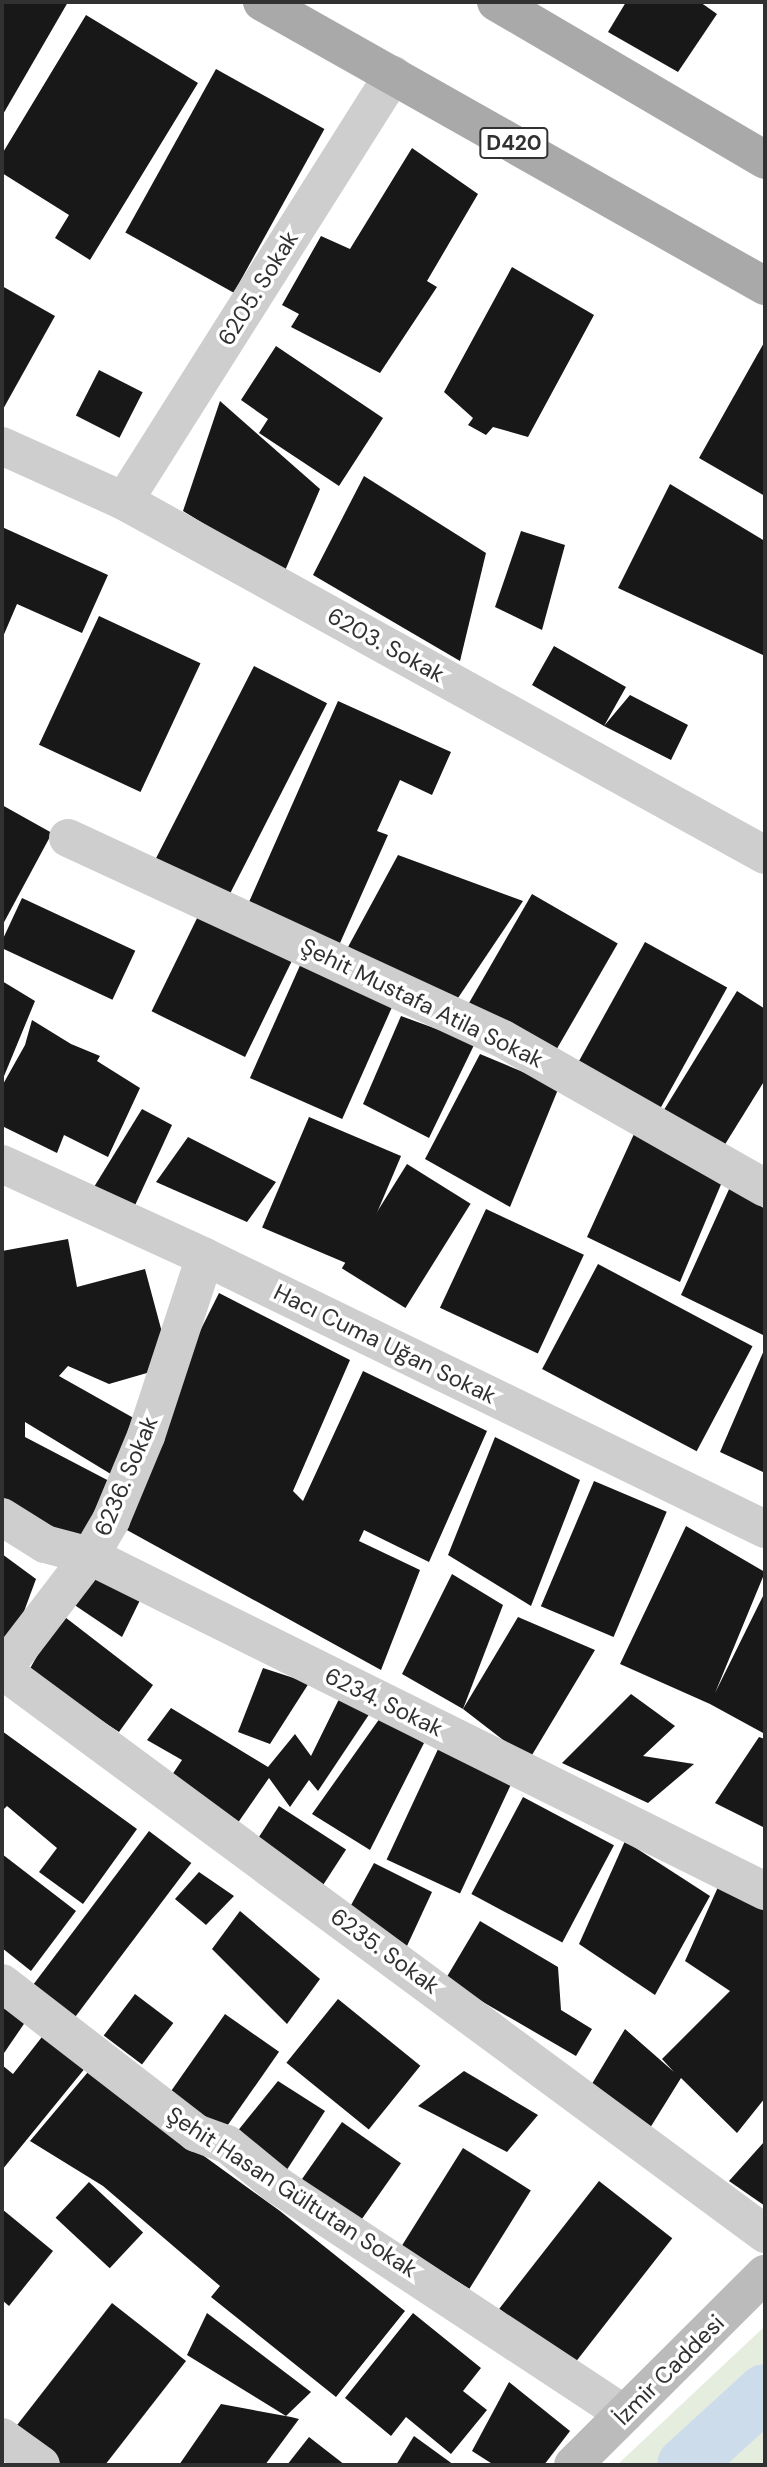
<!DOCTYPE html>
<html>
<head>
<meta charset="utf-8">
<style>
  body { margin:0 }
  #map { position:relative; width:767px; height:2467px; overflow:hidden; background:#fff; font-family:"DM Sans",sans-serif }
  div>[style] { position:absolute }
  .green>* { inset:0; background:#e5eddf }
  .canal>* { height:56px; margin:-28px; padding:0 28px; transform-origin:28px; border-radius:28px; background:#cddceb }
  .building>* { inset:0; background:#181818; transform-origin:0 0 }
  .street>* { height:38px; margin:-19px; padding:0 19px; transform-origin:19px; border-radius:19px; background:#cecece }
  .secondary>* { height:38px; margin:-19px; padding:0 19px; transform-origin:19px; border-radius:19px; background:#bbb }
  .primary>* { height:38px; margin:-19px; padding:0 19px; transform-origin:19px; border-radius:19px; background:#a9a9a9 }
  span { translate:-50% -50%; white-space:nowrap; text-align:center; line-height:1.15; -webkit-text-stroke:7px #fff; paint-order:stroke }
  .shield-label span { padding:2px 5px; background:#fff; border:2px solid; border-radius:5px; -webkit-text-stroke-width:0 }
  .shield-label { font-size:21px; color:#313131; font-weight:700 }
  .street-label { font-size:23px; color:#313131 }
  .frame { position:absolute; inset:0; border:4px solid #313131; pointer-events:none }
</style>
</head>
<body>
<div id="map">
  <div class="green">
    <i style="clip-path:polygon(765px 2326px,765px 2465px,617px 2465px)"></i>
  </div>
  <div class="canal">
    <i style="left:685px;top:2465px;width:108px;rotate:-42.4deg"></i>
  </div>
  <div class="building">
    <i style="clip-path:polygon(2px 2px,68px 2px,2px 116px)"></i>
    <i style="clip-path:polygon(626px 2px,700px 2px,717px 14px,678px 72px,608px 32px)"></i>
    <i style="clip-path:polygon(86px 15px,198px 83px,90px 260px,55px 238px,69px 215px,2px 173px,2px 154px)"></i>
    <i style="left:216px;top:69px;width:124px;height:187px;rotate:29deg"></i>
    <i style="clip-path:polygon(412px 148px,478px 194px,427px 281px,437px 287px,380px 373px,291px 327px,299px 314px,282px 305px,321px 236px,350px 249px)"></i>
    <i style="clip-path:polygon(512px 267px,594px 315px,528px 437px,493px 427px,486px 435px,468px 425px,473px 418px,444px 392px)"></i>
    <i style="clip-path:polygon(2px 286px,55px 316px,2px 411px)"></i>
    <i style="clip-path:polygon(765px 341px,765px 496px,699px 458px)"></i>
    <i style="clip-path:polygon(276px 346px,383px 418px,339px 486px,259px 433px,268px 419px,241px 400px)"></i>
    <i style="left:99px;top:370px;width:49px;height:51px;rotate:27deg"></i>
    <i style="clip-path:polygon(220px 401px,320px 489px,284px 573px,183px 511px)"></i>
    <i style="clip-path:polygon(364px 476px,486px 553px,460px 661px,313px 575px)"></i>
    <i style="clip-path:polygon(670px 484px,765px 541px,765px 656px,618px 588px)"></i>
    <i style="clip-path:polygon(2px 527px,108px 575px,82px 633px,17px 604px,2px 639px)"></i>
    <i style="clip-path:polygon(521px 531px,565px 545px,542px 630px,495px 607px)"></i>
    <i style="left:99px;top:616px;width:112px;height:142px;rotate:25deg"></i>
    <i style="clip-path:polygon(554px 646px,626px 687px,604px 726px,630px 695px,688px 725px,671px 760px,604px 726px,532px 685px)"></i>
    <i style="left:254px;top:666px;width:82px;height:224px;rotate:27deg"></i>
    <i style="clip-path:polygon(338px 701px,451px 752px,432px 795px,400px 780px,377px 831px,388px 835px,336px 952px,245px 911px)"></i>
    <i style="clip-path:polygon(2px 805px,52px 833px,2px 926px)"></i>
    <i style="clip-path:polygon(398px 855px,523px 901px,456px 1001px,348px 947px)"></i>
    <i style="left:532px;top:894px;width:99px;height:126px;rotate:30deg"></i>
    <i style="left:22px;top:898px;width:125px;height:54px;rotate:25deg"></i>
    <i style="left:202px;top:908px;width:104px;height:115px;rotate:26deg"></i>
    <i style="left:645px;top:942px;width:94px;height:149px;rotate:29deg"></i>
    <i style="left:302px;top:961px;width:101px;height:128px;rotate:24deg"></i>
    <i style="clip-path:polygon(2px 981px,35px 1001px,2px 1081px)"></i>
    <i style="clip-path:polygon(737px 991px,765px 1009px,765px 1080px,724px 1146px,659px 1118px)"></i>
    <i style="clip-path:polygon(401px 1016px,475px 1043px,429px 1138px,363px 1104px)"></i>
    <i style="clip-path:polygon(32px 1020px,71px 1044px,100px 1056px,97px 1061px,140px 1088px,108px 1157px,64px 1135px,57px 1153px,2px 1126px,2px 1086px,25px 1045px)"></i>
    <i style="clip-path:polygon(480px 1054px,559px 1087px,510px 1207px,425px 1159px)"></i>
    <i style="clip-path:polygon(142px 1109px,172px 1125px,131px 1214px,94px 1187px)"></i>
    <i style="left:309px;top:1117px;width:100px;height:120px;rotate:23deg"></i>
    <i style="clip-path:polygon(639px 1123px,722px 1182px,680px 1282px,587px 1237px)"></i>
    <i style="clip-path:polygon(188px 1137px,276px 1182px,247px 1222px,156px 1182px)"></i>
    <i style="left:407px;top:1164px;width:75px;height:123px;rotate:32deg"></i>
    <i style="clip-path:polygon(730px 1187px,765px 1209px,765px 1336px,681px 1295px)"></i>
    <i style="left:486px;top:1209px;width:108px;height:109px;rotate:25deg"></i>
    <i style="clip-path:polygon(68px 1239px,77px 1287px,145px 1269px,171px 1366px,109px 1384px,68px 1366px,59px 1376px,146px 1425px,119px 1479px,25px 1422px,25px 1437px,113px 1483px,80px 1550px,2px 1508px,2px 1251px)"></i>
    <i style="left:598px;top:1264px;width:175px;height:119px;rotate:28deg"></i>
    <i style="clip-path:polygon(219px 1293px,350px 1360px,293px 1491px,303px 1501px,363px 1371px,487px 1431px,429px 1562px,364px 1530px,359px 1541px,420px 1570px,381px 1670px,116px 1524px,158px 1415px)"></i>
    <i style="clip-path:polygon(765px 1348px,765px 1473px,720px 1452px)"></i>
    <i style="clip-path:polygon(495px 1437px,580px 1480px,531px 1606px,448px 1555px)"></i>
    <i style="left:594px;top:1481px;width:79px;height:136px;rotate:23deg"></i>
    <i style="clip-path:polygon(686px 1526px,765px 1572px,715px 1693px,765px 1592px,765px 1734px,710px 1704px,620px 1664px)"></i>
    <i style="clip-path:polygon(2px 1554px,36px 1579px,2px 1671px)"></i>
    <i style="clip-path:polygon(91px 1560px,143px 1594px,122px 1637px,73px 1604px)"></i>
    <i style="clip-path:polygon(452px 1574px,503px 1605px,463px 1709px,402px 1674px)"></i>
    <i style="clip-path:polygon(61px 1614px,153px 1685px,119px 1732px,28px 1672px)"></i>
    <i style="clip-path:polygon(518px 1617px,595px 1650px,529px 1760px,463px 1709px)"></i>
    <i style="clip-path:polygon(263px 1668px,309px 1683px,270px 1744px,238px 1732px)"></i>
    <i style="clip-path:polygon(343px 1691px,370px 1713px,318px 1791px,309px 1780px,290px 1807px,269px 1778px,235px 1827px,168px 1781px,182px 1760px,147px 1740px,171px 1708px,268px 1767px,295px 1734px,311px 1756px)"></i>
    <i style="clip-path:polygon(631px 1694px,675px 1726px,643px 1756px,694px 1764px,648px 1803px,562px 1763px)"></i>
    <i style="clip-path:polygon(380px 1718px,424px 1743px,370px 1850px,312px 1814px)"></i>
    <i style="clip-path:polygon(2px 1731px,137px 1829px,83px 1904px,39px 1872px,57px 1848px,7px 1806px,2px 1811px)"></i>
    <i style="clip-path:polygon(759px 1737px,765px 1739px,765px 1828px,715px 1803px)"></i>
    <i style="left:439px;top:1747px;width:81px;height:124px;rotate:25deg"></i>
    <i style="left:523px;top:1797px;width:103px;height:110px;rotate:28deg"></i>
    <i style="left:279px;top:1806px;width:80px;height:44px;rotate:33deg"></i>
    <i style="left:149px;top:1831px;width:53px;height:194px;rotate:37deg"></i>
    <i style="clip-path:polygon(625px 1841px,710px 1896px,655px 1995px,579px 1944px)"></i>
    <i style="clip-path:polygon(2px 1854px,76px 1911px,31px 1971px,2px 1948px)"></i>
    <i style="clip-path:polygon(374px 1863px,432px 1892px,407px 1946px,350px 1907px)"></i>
    <i style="clip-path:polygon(199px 1872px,234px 1896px,206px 1925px,175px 1899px)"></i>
    <i style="clip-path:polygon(718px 1887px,765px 1910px,765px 2098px,737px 2133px,681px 2078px,650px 2128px,584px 2097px,625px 2029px,674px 2072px,662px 2059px,730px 1991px,685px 1961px)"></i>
    <i style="clip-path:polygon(240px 1911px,320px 1979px,287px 2024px,212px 1949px)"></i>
    <i style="clip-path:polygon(480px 1921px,558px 1967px,561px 2010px,592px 2029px,576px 2056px,445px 1980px)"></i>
    <i style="left:135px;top:1994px;width:48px;height:52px;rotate:37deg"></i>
    <i style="clip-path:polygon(2px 1998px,28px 2018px,2px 2056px)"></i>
    <i style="left:338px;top:1999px;width:106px;height:82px;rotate:39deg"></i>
    <i style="left:225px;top:2014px;width:66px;height:100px;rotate:35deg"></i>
    <i style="clip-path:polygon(45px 2033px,86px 2067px,2px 2170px,2px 2065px,13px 2074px)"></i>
    <i style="clip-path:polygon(464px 2071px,538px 2115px,507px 2152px,418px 2106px)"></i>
    <i style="clip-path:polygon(88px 2072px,280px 2211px,405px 2311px,336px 2397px,211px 2297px,220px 2286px,103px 2186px,30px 2141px)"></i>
    <i style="clip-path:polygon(278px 2081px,325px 2111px,277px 2185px,227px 2144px)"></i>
    <i style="left:342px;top:2122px;width:72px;height:77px;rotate:35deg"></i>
    <i style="clip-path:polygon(765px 2141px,765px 2206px,729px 2181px)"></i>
    <i style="left:463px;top:2148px;width:80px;height:116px;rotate:32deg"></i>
    <i style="left:599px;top:2181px;width:93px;height:162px;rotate:38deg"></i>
    <i style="left:89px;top:2182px;width:74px;height:49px;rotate:43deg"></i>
    <i style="clip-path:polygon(2px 2209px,53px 2251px,9px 2306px,2px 2300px)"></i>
    <i style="clip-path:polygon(112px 2303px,186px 2361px,105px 2465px,61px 2465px,14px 2429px)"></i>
    <i style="clip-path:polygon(207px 2313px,311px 2392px,286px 2416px,187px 2355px)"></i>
    <i style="clip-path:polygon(413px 2313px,481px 2368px,463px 2391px,487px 2410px,451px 2454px,406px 2417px,391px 2436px,345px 2398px)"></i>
    <i style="clip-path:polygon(509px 2382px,570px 2431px,544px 2465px,494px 2465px,472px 2451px)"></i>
    <i style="clip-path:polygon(221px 2404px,291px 2417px,299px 2419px,265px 2465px,179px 2465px)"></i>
    <i style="clip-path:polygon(414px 2436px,454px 2465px,396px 2465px)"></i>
    <i style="clip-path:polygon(309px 2437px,345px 2465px,287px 2465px)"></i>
  </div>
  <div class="street">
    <i style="left:2px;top:446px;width:134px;rotate:24.3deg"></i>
    <i style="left:124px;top:501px;width:732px;rotate:28.91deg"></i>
    <i style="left:124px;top:501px;width:504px;rotate:-57.73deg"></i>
    <i style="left:68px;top:838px;width:479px;rotate:24.8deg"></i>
    <i style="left:503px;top:1039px;width:301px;rotate:29.6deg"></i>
    <i style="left:2px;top:1164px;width:223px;rotate:24.6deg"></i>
    <i style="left:205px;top:1257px;width:623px;rotate:25.91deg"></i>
    <i style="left:2px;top:1517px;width:51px;rotate:32.1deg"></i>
    <i style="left:45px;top:1544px;width:47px;rotate:14.9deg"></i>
    <i style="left:90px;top:1556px;width:754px;rotate:26.4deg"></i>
    <i style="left:2px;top:1670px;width:949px;rotate:36.47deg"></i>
    <i style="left:2px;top:1671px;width:145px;rotate:-52.6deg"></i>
    <i style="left:90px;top:1556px;width:42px;rotate:-59.7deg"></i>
    <i style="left:111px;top:1520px;width:91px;rotate:-67.4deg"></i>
    <i style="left:146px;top:1436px;width:188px;rotate:-71.8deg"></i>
    <i style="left:2px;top:1983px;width:245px;rotate:37.7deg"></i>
    <i style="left:196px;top:2133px;width:33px;rotate:20deg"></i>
    <i style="left:227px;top:2144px;width:65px;rotate:39.4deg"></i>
    <i style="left:277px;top:2185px;width:416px;rotate:33.4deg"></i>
    <i style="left:2px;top:2437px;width:48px;rotate:35.7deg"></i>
  </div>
  <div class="secondary">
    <i style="left:573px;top:2465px;width:271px;rotate:-44.9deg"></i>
  </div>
  <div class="primary">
    <i style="left:262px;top:2px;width:578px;rotate:29.45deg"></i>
    <i style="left:496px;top:2px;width:312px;rotate:30.4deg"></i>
  </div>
  <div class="shield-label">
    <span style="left:514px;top:143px">D420</span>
  </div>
  <div class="street-label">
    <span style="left:258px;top:288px;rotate:-58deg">6205. Sokak</span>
    <span style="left:386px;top:645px;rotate:29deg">6203. Sokak</span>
    <span style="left:422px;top:1003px;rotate:26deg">Şehit Mustafa Atila Sokak</span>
    <span style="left:385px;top:1344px;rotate:26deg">Hacı Cuma Uğan Sokak</span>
    <span style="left:126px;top:1476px;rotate:-67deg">6236. Sokak</span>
    <span style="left:384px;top:1702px;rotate:26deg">6234. Sokak</span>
    <span style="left:385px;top:1951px;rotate:36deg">6235. Sokak</span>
    <span style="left:292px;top:2192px;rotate:33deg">Şehit Hasan Gültutan Sokak</span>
    <span style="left:669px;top:2370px;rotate:-45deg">İzmir Caddesi</span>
  </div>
  <div class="frame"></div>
</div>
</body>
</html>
